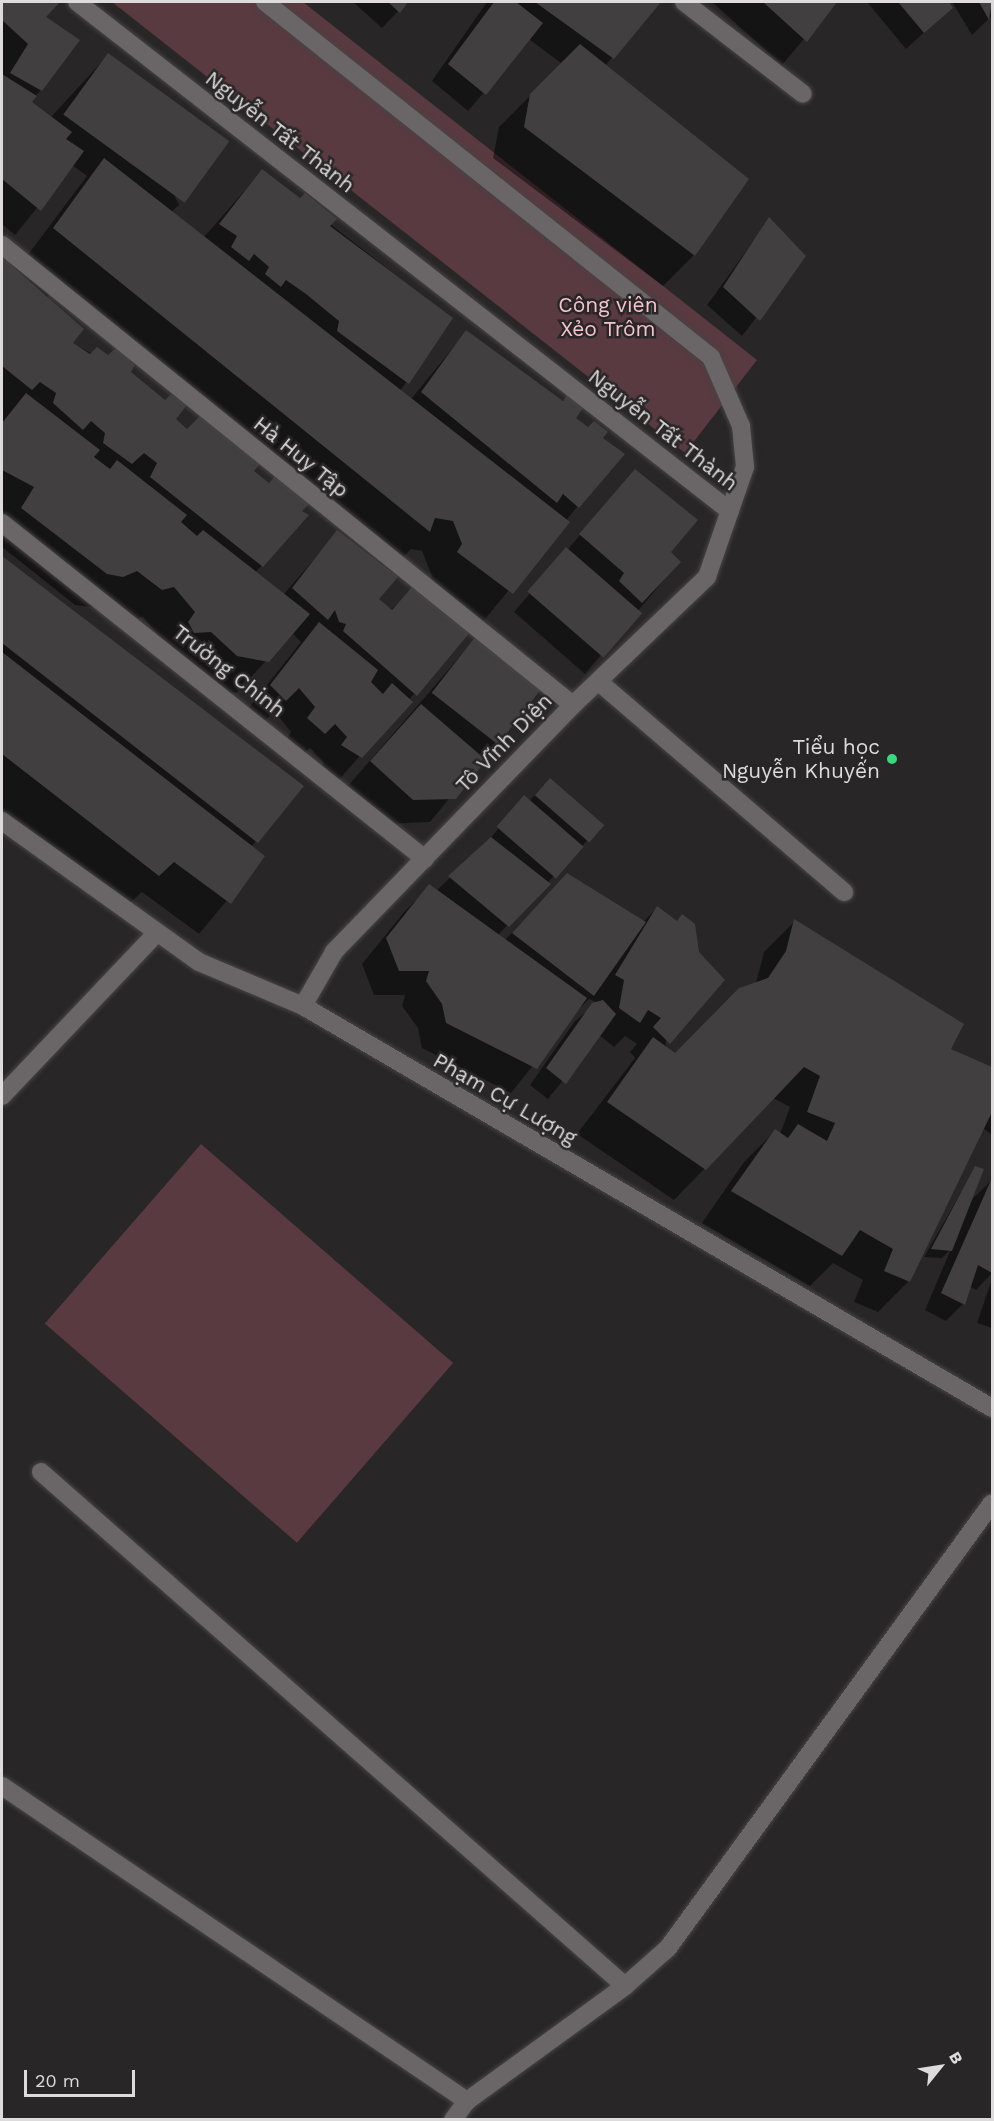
<!DOCTYPE html>
<html>
<head>
<meta charset="utf-8">
<style>
  body { margin:0 }
  #map { position:relative; width:994px; height:2121px; overflow:hidden; background:#292627; font-family:"Work Sans",sans-serif }
  div>[style] { position:absolute }
  .green>* { inset:0; background:#593a41; transform-origin:0 0 }
  .shadow>* { inset:0; background:#0007 }
  .building>* { inset:0; background:#423f40; transform-origin:0 0 }
  .roads { filter:drop-shadow(0 0 2px #474445) drop-shadow(0 0 2px #474445) }
  .minor>* { height:18px; margin:-9px; padding:0 9px; transform-origin:9px; border-radius:9px; background:#6a6667 }
  .dots>* { width:16px; height:16px; translate:-50% -50%; box-sizing:border-box; border:3px solid #292627; border-radius:50% }
  span { translate:-50% -50%; white-space:nowrap; text-align:center; line-height:1.15; -webkit-text-stroke:5px #292627; paint-order:stroke }
  .street-label { font-size:21px; color:#dddbdb }
  .park-label { font-size:21px; color:#f6c3ce }
  .poi-label { font-size:21px; color:#dddbdb }
  .right { translate:-100% -50%; text-align:right }
  .frame { position:absolute; inset:0; border:3px solid #dddbdb; pointer-events:none }
  .north { position:absolute; left:910px; top:2037px; width:60px; height:60px; -webkit-text-stroke:4px #292627; paint-order:stroke; rotate:60deg; font-size:16px; font-weight:700; line-height:24px; text-align:center; color:#dddbdb }
  .north::after { content:''; display:block; margin:auto; width:21px; height:27px; background:#dddbdb; clip-path:polygon(50% 0,100% 100%,50% 72%,0 100%) }
  .scale { position:absolute; left:24px; top:2070px; width:111px; height:27px; box-sizing:border-box; border:3px solid #dddbdb; border-top:0; padding-left:8px; font-size:18px; line-height:21px; white-space:nowrap; color:#dddbdb; -webkit-text-stroke:4px #292627; paint-order:stroke }
</style>
</head>
<body>
<div id="map">
  <div class="green">
    <i style="clip-path:polygon(112px 2px,303px 2px,757px 360px,685px 453px)"></i>
    <i style="left:201px;top:1144px;width:334px;height:238px;rotate:41deg"></i>
  </div>
  <div class="shadow">
    <i style="clip-path:polygon(2px 2px,58px 2px,44px 17px,41px 90px,30px 102px,51px 117px,108px 55px,179px 205px,171px 212px,204px 237px,262px 171px,451px 318px,400px 391px,411px 399px,466px 332px,561px 402px,567px 397px,574px 418px,601px 439px,578px 506px,481px 624px,427px 584px,432px 576px,422px 551px,411px 549px,398px 562px,24px 260px,87px 176px,72px 165px,15px 235px,2px 224px)"></i>
    <i style="clip-path:polygon(353px 2px,407px 2px,382px 28px)"></i>
    <i style="clip-path:polygon(487px 2px,659px 2px,605px 66px,694px 255px,663px 286px,493px 158px,499px 127px,562px 64px,529px 39px,468px 111px,432px 81px)"></i>
    <i style="clip-path:polygon(712px 2px,835px 2px,782px 65px)"></i>
    <i style="clip-path:polygon(867px 2px,947px 2px,951px 8px,906px 49px)"></i>
    <i style="clip-path:polygon(952px 2px,992px 2px,992px 16px,972px 35px)"></i>
    <i style="clip-path:polygon(769px 220px,804px 256px,742px 336px,707px 305px)"></i>
    <i style="clip-path:polygon(2px 258px,49px 295px,44px 300px,71px 343px,129px 372px,187px 431px,252px 471px,307px 515px,255px 573px,283px 595px,338px 532px,376px 599px,390px 611px,414px 588px,469px 631px,337px 782px,318px 770px,324px 763px,310px 748px,299px 758px,284px 744px,291px 732px,274px 711px,261px 725px,247px 710px,301px 642px,292px 633px,236px 693px,206px 687px,180px 662px,163px 663px,158px 654px,165px 644px,143px 617px,130px 620px,106px 601px,91px 607px,75px 605px,2px 547px)"></i>
    <i style="clip-path:polygon(635px 471px,668px 552px,679px 562px,585px 674px,514px 612px)"></i>
    <i style="clip-path:polygon(2px 558px,302px 787px,251px 847px,263px 857px,199px 934px,142px 892px,127px 906px,2px 809px)"></i>
    <i style="clip-path:polygon(476px 638px,540px 688px,430px 822px,388px 824px,347px 787px)"></i>
    <i style="clip-path:polygon(550px 780px,602px 825px,498px 935px,505px 940px,567px 875px,643px 922px,657px 908px,676px 922px,682px 916px,665px 1048px,675px 1055px,756px 983px,764px 952px,795px 921px,949px 1050px,992px 1069px,992px 1135px,983px 1128px,909px 1281px,878px 1312px,854px 1302px,863px 1280px,833px 1263px,810px 1286px,702px 1223px,744px 1162px,775px 1131px,780px 1134px,790px 1107px,773px 1098px,674px 1200px,577px 1134px,635px 1058px,630px 1052px,637px 1044px,625px 1036px,614px 1047px,599px 1035px,548px 1099px,530px 1085px,575px 1021px,598px 1003px,589px 999px,573px 1015px,511px 1093px,422px 1048px,418px 1028px,402px 1006px,405px 995px,374px 995px,362px 964px,405px 911px,430px 886px,436px 891px,485px 845px,524px 797px,529px 801px)"></i>
    <i style="clip-path:polygon(975px 1168px,970px 1201px,992px 1180px,992px 1273px,976px 1290px,969px 1286px,963px 1304px,946px 1321px,925px 1310px,951px 1249px,942px 1258px,924px 1257px)"></i>
    <i style="clip-path:polygon(992px 1279px,992px 1328px,977px 1323px)"></i>
  </div>
  <div class="building">
    <i style="clip-path:polygon(2px 2px,60px 2px,46px 17px,80px 40px,42px 91px,10px 73px,28px 44px,2px 20px)"></i>
    <i style="clip-path:polygon(388px 2px,408px 2px,400px 13px)"></i>
    <i style="clip-path:polygon(494px 2px,516px 2px,543px 23px,486px 95px,448px 64px)"></i>
    <i style="clip-path:polygon(535px 2px,661px 2px,614px 59px)"></i>
    <i style="clip-path:polygon(763px 2px,837px 2px,807px 42px)"></i>
    <i style="clip-path:polygon(898px 2px,949px 2px,953px 8px,924px 33px)"></i>
    <i style="clip-path:polygon(979px 2px,992px 2px,989px 20px)"></i>
    <i style="clip-path:polygon(580px 44px,749px 179px,695px 256px,524px 127px,530px 94px)"></i>
    <i style="left:108px;top:53px;width:150px;height:76px;rotate:36deg"></i>
    <i style="clip-path:polygon(2px 74px,37px 96px,32px 102px,72px 132px,66px 139px,84px 151px,41px 211px,2px 179px)"></i>
    <i style="clip-path:polygon(104px 158px,570px 522px,513px 594px,457px 552px,462px 544px,453px 521px,435px 518px,430px 532px,53px 228px)"></i>
    <i style="clip-path:polygon(262px 169px,300px 198px,305px 193px,337px 219px,330px 226px,453px 318px,409px 384px,337px 331px,339px 321px,306px 294px,286px 280px,281px 287px,265px 274px,269px 267px,254px 254px,249px 261px,231px 247px,237px 236px,219px 224px)"></i>
    <i style="clip-path:polygon(769px 217px,806px 256px,760px 321px,723px 287px)"></i>
    <i style="clip-path:polygon(2px 257px,84px 329px,73px 343px,90px 354px,97px 347px,108px 355px,117px 347px,135px 365px,131px 372px,165px 400px,171px 394px,187px 405px,176px 419px,187px 429px,203px 413px,261px 463px,254px 471px,269px 483px,275px 476px,309px 504px,302px 511px,309px 515px,263px 567px,150px 477px,157px 463px,144px 453px,132px 464px,103px 443px,105px 433px,91px 421px,83px 430px,53px 403px,56px 393px,40px 382px,32px 390px,2px 366px)"></i>
    <i style="clip-path:polygon(466px 330px,563px 401px,567px 395px,583px 408px,576px 418px,588px 427px,594px 421px,608px 432px,603px 438px,625px 454px,579px 508px,563px 494px,557px 503px,421px 392px)"></i>
    <i style="clip-path:polygon(26px 393px,100px 450px,94px 457px,110px 469px,117px 460px,187px 515px,181px 522px,197px 536px,203px 530px,310px 614px,269px 662px,237px 656px,211px 632px,194px 633px,188px 622px,195px 612px,174px 587px,162px 590px,137px 571px,123px 577px,107px 574px,21px 508px,34px 487px,2px 470px,2px 423px)"></i>
    <i style="clip-path:polygon(635px 469px,698px 520px,671px 552px,681px 562px,642px 603px,619px 581px,624px 573px,579px 534px)"></i>
    <i style="clip-path:polygon(337px 530px,398px 577px,379px 599px,392px 610px,413px 586px,471px 631px,417px 696px,343px 631px,346px 624px,339px 622px,335px 610px,328px 620px,292px 588px)"></i>
    <i style="left:566px;top:547px;width:101px;height:59px;rotate:41deg"></i>
    <i style="clip-path:polygon(2px 556px,304px 786px,258px 843px,2px 643px)"></i>
    <i style="clip-path:polygon(319px 622px,378px 670px,371px 682px,383px 694px,392px 683px,413px 702px,362px 758px,341px 745px,347px 737px,335px 724px,325px 734px,307px 718px,315px 707px,299px 688px,286px 701px,270px 685px)"></i>
    <i style="left:476px;top:636px;width:84px;height:72px;rotate:38deg"></i>
    <i style="clip-path:polygon(2px 652px,265px 856px,231px 904px,174px 862px,159px 876px,2px 754px)"></i>
    <i style="clip-path:polygon(421px 704px,486px 760px,456px 799px,413px 800px,370px 761px)"></i>
    <i style="left:550px;top:778px;width:72px;height:23px;rotate:41deg"></i>
    <i style="left:524px;top:795px;width:79px;height:42px;rotate:41deg"></i>
    <i style="clip-path:polygon(491px 837px,551px 884px,509px 927px,448px 876px)"></i>
    <i style="clip-path:polygon(567px 873px,646px 922px,594px 996px,512px 933px)"></i>
    <i style="clip-path:polygon(429px 884px,587px 998px,537px 1069px,446px 1023px,442px 1004px,426px 981px,429px 971px,399px 971px,386px 938px)"></i>
    <i style="clip-path:polygon(657px 906px,677px 921px,682px 914px,695px 924px,699px 952px,725px 980px,670px 1044px,653px 1027px,661px 1018px,648px 1010px,640px 1023px,619px 1008px,624px 980px,615px 975px)"></i>
    <i style="clip-path:polygon(794px 919px,964px 1024px,951px 1049px,992px 1067px,992px 1112px,910px 1282px,884px 1271px,893px 1249px,860px 1230px,842px 1256px,731px 1191px,775px 1129px,788px 1138px,798px 1124px,827px 1141px,835px 1123px,807px 1112px,820px 1076px,804px 1067px,706px 1170px,607px 1102px,653px 1037px,675px 1053px,739px 988px,768px 978px,786px 951px)"></i>
    <i style="clip-path:polygon(603px 1000px,616px 1014px,566px 1084px,546px 1068px,592px 1003px)"></i>
    <i style="clip-path:polygon(975px 1166px,984px 1169px,952px 1251px,931px 1249px)"></i>
    <i style="clip-path:polygon(992px 1178px,992px 1273px,978px 1265px,965px 1305px,941px 1293px)"></i>
  </div>
  <div class="roads">
    <div class="minor">
      <i style="left:77px;top:2px;width:828px;rotate:37.94deg"></i>
      <i style="left:265px;top:2px;width:570px;rotate:38.52deg"></i>
      <i style="left:711px;top:357px;width:75px;rotate:66.5deg"></i>
      <i style="left:741px;top:426px;width:41px;rotate:84.4deg"></i>
      <i style="left:745px;top:467px;width:116px;rotate:109.1deg"></i>
      <i style="left:707px;top:577px;width:185px;rotate:136.3deg"></i>
      <i style="left:573px;top:705px;width:344px;rotate:134.1deg"></i>
      <i style="left:334px;top:952px;width:62px;rotate:119.9deg"></i>
      <i style="left:684px;top:2px;width:150px;rotate:37.7deg"></i>
      <i style="left:2px;top:245px;width:733px;rotate:38.86deg"></i>
      <i style="left:2px;top:523px;width:540px;rotate:38.46deg"></i>
      <i style="left:599px;top:682px;width:323px;rotate:40.6deg"></i>
      <i style="left:2px;top:821px;width:242px;rotate:35.6deg"></i>
      <i style="left:199px;top:962px;width:113px;rotate:22.9deg"></i>
      <i style="left:303px;top:1006px;width:798px;rotate:30.26deg"></i>
      <i style="left:2px;top:1096px;width:224px;rotate:-46.5deg"></i>
      <i style="left:41px;top:1472px;width:778px;rotate:41.35deg"></i>
      <i style="left:2px;top:1786px;width:562px;rotate:34.11deg"></i>
      <i style="left:453px;top:2120px;width:24px;rotate:-54deg"></i>
      <i style="left:467px;top:2101px;width:195px;rotate:-36deg"></i>
      <i style="left:625px;top:1986px;width:57px;rotate:-41.5deg"></i>
      <i style="left:668px;top:1948px;width:550px;rotate:-53.94deg"></i>
    </div>
  </div>
  <div class="dots">
    <i style="left:892px;top:759px;background:#38d880"></i>
  </div>
  <div class="street-label">
    <span style="left:280px;top:132px;rotate:38deg">Nguyễn Tất Thành</span>
    <span style="left:663px;top:430px;rotate:38deg">Nguyễn Tất Thành</span>
    <span style="left:301px;top:457px;rotate:39deg">Hà Huy Tập</span>
    <span style="left:229px;top:671px;rotate:38deg">Trường Chinh</span>
    <span style="left:504px;top:743px;rotate:-46deg">Tô Vĩnh Diện</span>
    <span style="left:505px;top:1099px;rotate:30deg">Phạm Cự Lượng</span>
  </div>
  <div class="park-label">
    <span style="left:608px;top:317px">Công viên<br>Xẻo Trôm</span>
  </div>
  <div class="poi-label">
    <span class="right" style="left:880px;top:759px">Tiểu học<br>Nguyễn Khuyến</span>
  </div>
  <div class="frame"></div>
  <div class="north">B</div>
  <div class="scale">20 m</div>
</div>
</body>
</html>
